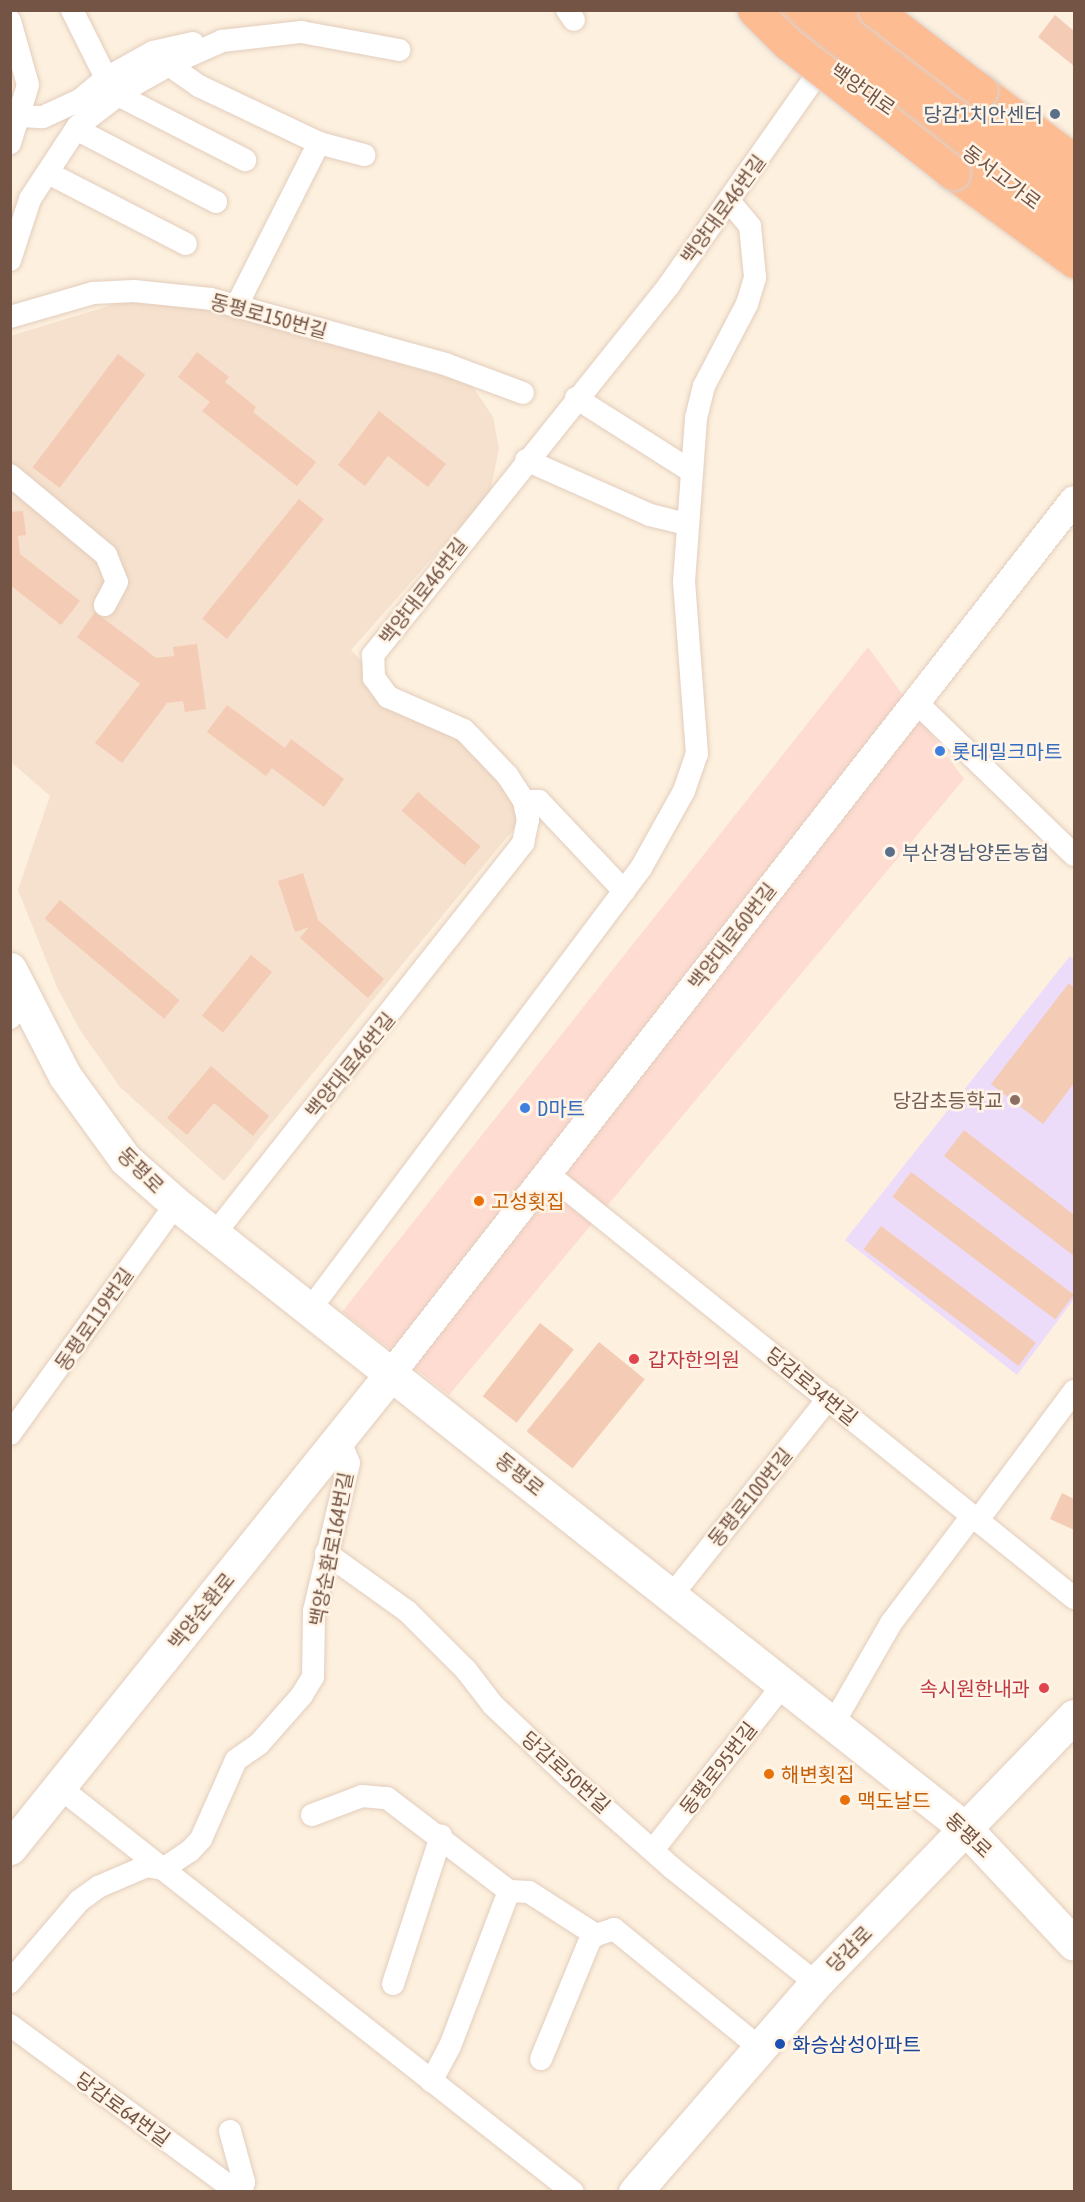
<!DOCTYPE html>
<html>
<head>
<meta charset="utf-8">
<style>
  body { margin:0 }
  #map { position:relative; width:1085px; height:2202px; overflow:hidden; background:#fdf0de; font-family:"Asap Condensed","Noto Sans KR",sans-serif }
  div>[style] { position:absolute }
  .residential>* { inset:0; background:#f5e1cd }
  .commercial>* { inset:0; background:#fedcd1 }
  .education>* { inset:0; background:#eddcf9 }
  .building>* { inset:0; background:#f4cbb5; transform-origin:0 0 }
  .roads { filter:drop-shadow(0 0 2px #e3cdbd) drop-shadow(0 0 2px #e3cdbd) }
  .minor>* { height:22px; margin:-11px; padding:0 11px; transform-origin:11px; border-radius:11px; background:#fff }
  .tertiary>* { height:28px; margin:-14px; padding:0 14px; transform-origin:14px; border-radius:14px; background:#fff }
  .secondary>* { height:33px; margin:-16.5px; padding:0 16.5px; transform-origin:16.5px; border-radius:16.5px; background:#fff }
  .trunk>* { height:33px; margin:-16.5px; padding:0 16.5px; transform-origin:16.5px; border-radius:16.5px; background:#fdbc92 }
  .bridges { filter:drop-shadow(0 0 2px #dbd3cf) drop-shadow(0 0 2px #dbd3cf) }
  .trunk-bridge>* { height:33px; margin:-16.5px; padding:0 16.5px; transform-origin:16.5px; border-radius:16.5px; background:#fdbc92 }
  .dots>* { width:16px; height:16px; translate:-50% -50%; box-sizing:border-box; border:3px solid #fff4e6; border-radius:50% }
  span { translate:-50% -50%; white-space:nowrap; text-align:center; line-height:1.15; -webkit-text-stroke:5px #fff4e6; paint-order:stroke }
  .street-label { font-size:20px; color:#745445 }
  .service-label { font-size:20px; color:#4e5e75 }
  .right { translate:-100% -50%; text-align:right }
  .left { translate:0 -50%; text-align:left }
  .shop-label { font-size:20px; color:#366cbe }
  .education-label { font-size:20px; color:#785e54 }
  .food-label { font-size:20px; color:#c56008 }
  .health-label { font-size:20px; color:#be3a42 }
  .transit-label { font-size:20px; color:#164399 }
  .frame { position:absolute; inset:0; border:12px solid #745445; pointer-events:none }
</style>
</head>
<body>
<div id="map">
  <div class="residential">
    <i style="clip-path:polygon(125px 301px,182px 302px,471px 384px,493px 417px,499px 449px,490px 493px,351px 650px,387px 688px,488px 760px,522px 819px,224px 1181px,120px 1087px,80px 1030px,57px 987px,18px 890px,50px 796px,11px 762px,10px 336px)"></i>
  </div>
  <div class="commercial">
    <i style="clip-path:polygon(868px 647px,964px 779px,449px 1395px,342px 1312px)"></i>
  </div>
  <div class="education">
    <i style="clip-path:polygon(1070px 956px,1074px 960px,1074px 1299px,1017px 1375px,845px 1240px)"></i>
  </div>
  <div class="building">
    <i style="clip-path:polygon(1055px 15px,1074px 31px,1074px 66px,1038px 37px)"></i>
    <i style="clip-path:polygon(197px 352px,229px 377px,225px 382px,256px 407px,253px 412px,316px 462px,297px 486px,202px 411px,210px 402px,178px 377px)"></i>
    <i style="left:118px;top:354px;width:34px;height:142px;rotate:37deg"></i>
    <i style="clip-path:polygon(379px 411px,446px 464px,428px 487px,388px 456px,365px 486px,338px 465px)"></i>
    <i style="left:299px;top:499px;width:32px;height:154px;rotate:39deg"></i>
    <i style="clip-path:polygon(23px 511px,26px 535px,18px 536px,20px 554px,80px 601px,61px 625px,10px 585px,10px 512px)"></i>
    <i style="clip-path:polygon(95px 612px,156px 658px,174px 656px,173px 647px,197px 644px,206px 709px,185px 712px,183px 701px,167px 703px,122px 763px,95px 743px,140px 684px,77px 637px)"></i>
    <i style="clip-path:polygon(227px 705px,285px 748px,291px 739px,344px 779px,324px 807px,272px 768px,266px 776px,207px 732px)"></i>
    <i style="left:418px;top:792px;width:83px;height:25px;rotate:41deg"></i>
    <i style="clip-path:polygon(303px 873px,318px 920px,384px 979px,368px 998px,300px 938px,309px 927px,295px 932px,278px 881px)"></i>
    <i style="left:60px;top:900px;width:156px;height:24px;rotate:40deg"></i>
    <i style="left:251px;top:955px;width:27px;height:78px;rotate:39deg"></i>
    <i style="clip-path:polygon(1069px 983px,1074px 988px,1074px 1083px,1043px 1124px,991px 1084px)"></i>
    <i style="clip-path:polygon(211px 1066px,269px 1116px,253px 1136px,214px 1103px,187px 1135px,167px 1118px)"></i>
    <i style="clip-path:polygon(964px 1130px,1074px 1215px,1074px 1256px,944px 1156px)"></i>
    <i style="left:911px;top:1172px;width:204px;height:31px;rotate:37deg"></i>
    <i style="left:881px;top:1226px;width:194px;height:29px;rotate:37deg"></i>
    <i style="left:540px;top:1323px;width:43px;height:93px;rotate:38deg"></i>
    <i style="left:599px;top:1342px;width:59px;height:115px;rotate:39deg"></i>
    <i style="clip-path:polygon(1062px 1493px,1074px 1499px,1074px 1530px,1050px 1519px)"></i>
  </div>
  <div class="roads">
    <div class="minor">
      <i style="left:72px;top:10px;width:76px;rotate:63.4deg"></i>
      <i style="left:106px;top:78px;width:54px;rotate:-29deg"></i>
      <i style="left:153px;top:52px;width:41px;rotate:-12.7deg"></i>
      <i style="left:567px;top:10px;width:12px;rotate:55deg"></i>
      <i style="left:10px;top:21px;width:66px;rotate:74.3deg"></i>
      <i style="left:28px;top:85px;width:61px;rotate:107.2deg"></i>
      <i style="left:169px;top:65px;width:37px;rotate:35deg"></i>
      <i style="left:199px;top:86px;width:133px;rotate:25.4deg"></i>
      <i style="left:319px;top:143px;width:47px;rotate:14.9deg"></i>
      <i style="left:118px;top:95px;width:143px;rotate:27.1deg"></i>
      <i style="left:21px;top:116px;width:22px;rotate:3deg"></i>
      <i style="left:43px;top:117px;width:41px;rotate:-24.7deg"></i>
      <i style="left:80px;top:100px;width:34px;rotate:-40deg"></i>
      <i style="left:76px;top:129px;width:158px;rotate:27.5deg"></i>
      <i style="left:48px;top:173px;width:155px;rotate:27.2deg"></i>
      <i style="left:10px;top:260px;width:64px;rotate:-71.8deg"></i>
      <i style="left:30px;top:199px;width:87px;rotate:-56.7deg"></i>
      <i style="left:78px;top:126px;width:59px;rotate:-37.5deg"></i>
      <i style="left:125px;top:90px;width:55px;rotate:-29.4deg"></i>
      <i style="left:173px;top:63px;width:54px;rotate:-24.2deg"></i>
      <i style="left:222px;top:41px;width:80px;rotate:-6.5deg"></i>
      <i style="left:301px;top:32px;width:100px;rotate:10.4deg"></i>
      <i style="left:236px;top:307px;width:184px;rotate:-63.2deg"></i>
      <i style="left:10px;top:317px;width:86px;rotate:-16.1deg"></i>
      <i style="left:93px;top:293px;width:41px;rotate:-2.8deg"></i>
      <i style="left:134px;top:291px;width:77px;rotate:5.9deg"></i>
      <i style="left:211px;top:299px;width:243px;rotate:15.5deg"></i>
      <i style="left:445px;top:364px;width:83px;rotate:20.4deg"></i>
      <i style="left:576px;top:398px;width:136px;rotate:32.4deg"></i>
      <i style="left:526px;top:460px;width:136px;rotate:23.9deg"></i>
      <i style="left:650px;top:515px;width:38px;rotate:14deg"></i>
      <i style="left:10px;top:475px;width:125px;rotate:39.8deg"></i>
      <i style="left:106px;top:555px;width:29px;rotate:68deg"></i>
      <i style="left:117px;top:582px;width:26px;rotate:118deg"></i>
      <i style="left:915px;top:701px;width:221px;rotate:44.1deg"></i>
      <i style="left:524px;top:801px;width:15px"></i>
      <i style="left:539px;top:801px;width:124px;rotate:46.6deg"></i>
      <i style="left:10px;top:1018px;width:24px;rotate:-52deg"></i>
      <i style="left:548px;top:1174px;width:676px;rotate:38.87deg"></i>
      <i style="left:216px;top:1232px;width:496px;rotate:-51.7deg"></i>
      <i style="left:523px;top:843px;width:24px;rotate:-78deg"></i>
      <i style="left:528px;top:820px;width:19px;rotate:-102deg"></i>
      <i style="left:524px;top:801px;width:31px;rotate:-123deg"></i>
      <i style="left:507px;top:775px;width:62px;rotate:-133.7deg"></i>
      <i style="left:464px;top:730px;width:83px;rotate:-156.5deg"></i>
      <i style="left:388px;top:697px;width:24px;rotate:-126deg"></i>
      <i style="left:374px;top:678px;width:23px;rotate:-92deg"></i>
      <i style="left:373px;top:655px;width:474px;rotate:-51.3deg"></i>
      <i style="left:669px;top:285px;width:271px;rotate:-54.9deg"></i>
      <i style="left:311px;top:1308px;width:550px;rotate:-53.13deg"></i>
      <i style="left:641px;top:868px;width:88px;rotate:-60.8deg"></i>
      <i style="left:684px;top:791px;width:39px;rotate:-71deg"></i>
      <i style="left:697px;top:754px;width:172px;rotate:-94.3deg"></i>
      <i style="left:684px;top:582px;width:164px;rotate:-85.8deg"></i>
      <i style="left:696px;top:418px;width:33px;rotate:-76deg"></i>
      <i style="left:704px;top:386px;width:93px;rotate:-62.3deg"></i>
      <i style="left:747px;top:304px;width:28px;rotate:-73deg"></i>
      <i style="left:755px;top:277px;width:51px;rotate:-95.6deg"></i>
      <i style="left:750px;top:226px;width:31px;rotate:-130deg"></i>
      <i style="left:10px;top:1434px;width:284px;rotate:-54.2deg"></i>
      <i style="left:978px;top:1520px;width:161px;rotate:-53.3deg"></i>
      <i style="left:326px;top:1553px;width:101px;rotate:35.7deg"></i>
      <i style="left:408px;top:1612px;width:82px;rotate:45deg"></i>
      <i style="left:466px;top:1670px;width:44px;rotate:52.4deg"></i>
      <i style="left:493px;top:1705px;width:102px;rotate:43.4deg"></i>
      <i style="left:567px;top:1775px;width:140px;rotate:41.5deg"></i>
      <i style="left:672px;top:1868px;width:184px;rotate:38.6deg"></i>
      <i style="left:672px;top:1595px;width:251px;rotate:-51.5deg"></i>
      <i style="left:833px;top:1724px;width:116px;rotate:-60.1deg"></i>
      <i style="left:891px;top:1623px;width:134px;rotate:-52.9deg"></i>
      <i style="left:59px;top:1787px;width:654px;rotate:38.24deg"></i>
      <i style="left:312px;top:1815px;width:53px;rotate:-20.8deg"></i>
      <i style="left:362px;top:1796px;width:25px;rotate:5deg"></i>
      <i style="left:387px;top:1798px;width:153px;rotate:37.3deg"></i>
      <i style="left:509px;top:1891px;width:166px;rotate:110.8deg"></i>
      <i style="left:450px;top:2046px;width:40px;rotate:118deg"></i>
      <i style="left:653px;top:1850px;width:210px;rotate:-51.8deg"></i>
      <i style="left:509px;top:1891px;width:20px;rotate:3deg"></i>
      <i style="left:529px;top:1892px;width:80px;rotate:32.7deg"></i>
      <i style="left:596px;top:1935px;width:19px;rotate:-18deg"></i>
      <i style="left:614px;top:1929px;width:188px;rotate:39.2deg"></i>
      <i style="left:10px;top:1982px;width:106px;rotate:-49.6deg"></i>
      <i style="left:79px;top:1901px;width:24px;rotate:-36deg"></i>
      <i style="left:98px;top:1887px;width:53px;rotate:-23.2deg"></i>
      <i style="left:147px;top:1866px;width:16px;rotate:11deg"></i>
      <i style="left:163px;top:1869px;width:32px;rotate:-34deg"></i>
      <i style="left:190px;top:1851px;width:16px;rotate:-47deg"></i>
      <i style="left:201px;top:1839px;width:86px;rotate:-66.1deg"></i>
      <i style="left:236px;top:1760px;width:28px;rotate:-35deg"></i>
      <i style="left:259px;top:1744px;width:65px;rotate:-48.7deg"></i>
      <i style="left:302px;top:1695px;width:21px;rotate:-59deg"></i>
      <i style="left:313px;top:1677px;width:66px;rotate:-89.1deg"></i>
      <i style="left:314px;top:1611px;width:152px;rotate:-76.7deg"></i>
      <i style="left:349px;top:1463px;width:24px;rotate:-112deg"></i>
      <i style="left:393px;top:1984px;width:156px;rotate:-72deg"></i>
      <i style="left:10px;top:2025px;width:282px;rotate:36.3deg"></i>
      <i style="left:541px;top:2059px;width:136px;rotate:-67.6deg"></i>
      <i style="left:230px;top:2131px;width:53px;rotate:74.6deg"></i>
      <i style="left:244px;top:2182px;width:10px;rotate:107deg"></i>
    </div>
    <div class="tertiary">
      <i style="left:391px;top:1374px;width:1109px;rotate:-51.99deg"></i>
    </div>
    <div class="secondary">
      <i style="left:10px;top:969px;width:120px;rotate:62.8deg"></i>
      <i style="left:65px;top:1076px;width:102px;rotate:54.1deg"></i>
      <i style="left:125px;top:1159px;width:68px;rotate:41.4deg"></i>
      <i style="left:176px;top:1204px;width:1009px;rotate:38.36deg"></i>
      <i style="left:967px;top:1830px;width:156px;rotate:46.8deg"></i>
      <i style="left:10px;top:1848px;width:608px;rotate:-51.21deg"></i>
      <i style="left:635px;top:2192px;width:276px;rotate:-49.1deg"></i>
      <i style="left:816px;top:1983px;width:371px;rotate:-46deg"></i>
    </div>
    <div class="trunk">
      <i style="left:789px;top:10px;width:361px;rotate:37.9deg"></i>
      <i style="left:831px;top:10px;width:305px;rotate:37.1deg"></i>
      <i style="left:981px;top:91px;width:116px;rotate:37deg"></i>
      <i style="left:953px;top:173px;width:150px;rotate:36deg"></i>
    </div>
  </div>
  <div class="bridges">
    <div class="trunk-bridge">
      <i style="left:754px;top:10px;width:47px;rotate:45deg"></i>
      <i style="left:787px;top:43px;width:211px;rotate:38.1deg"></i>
      <i style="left:875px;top:10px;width:133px;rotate:37.4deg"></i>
    </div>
  </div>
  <div class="dots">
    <i style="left:1055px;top:114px;background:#5c6f8a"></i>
    <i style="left:940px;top:751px;background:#3f7fe0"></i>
    <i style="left:890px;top:852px;background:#5c6f8a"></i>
    <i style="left:1015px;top:1100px;background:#8d6e63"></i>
    <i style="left:525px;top:1108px;background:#3f7fe0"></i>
    <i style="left:479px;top:1201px;background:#e8710a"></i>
    <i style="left:634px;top:1359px;background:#e0444e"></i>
    <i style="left:1044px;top:1688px;background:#e0444e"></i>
    <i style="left:769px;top:1774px;background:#e8710a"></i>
    <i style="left:845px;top:1800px;background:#e8710a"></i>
    <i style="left:780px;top:2044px;background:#1a4fb4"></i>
  </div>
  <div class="street-label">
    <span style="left:863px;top:89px;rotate:35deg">백양대로</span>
    <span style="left:1002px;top:177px;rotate:37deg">동서고가로</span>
    <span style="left:723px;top:209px;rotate:-54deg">백양대로46번길</span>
    <span style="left:269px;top:316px;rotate:15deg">동평로150번길</span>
    <span style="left:423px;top:591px;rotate:-52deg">백양대로46번길</span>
    <span style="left:732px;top:936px;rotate:-52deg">백양대로60번길</span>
    <span style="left:350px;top:1065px;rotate:-51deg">백양대로46번길</span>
    <span style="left:141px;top:1170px;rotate:45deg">동평로</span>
    <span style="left:94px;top:1319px;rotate:-55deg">동평로119번길</span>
    <span style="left:812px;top:1386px;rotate:39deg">당감로34번길</span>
    <span style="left:520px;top:1474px;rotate:39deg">동평로</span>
    <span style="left:750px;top:1497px;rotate:-51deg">동평로100번길</span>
    <span style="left:331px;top:1549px;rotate:-79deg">백양순환로164번길</span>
    <span style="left:201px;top:1611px;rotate:-51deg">백양순환로</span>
    <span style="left:718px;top:1768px;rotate:-52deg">동평로95번길</span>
    <span style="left:566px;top:1772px;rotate:42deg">당감로50번길</span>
    <span style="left:969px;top:1835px;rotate:43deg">동평로</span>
    <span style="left:849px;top:1949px;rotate:-46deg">당감로</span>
    <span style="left:123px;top:2109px;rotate:36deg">당감로64번길</span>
  </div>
  <div class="service-label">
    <span class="right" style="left:1043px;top:114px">당감1치안센터</span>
    <span class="left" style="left:902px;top:852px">부산경남양돈농협</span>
  </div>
  <div class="shop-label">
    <span class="left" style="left:952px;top:751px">롯데밀크마트</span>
    <span class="left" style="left:537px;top:1108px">D마트</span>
  </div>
  <div class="education-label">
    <span class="right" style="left:1003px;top:1100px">당감초등학교</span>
  </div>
  <div class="food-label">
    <span class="left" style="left:491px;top:1201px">고성횟집</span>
    <span class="left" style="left:781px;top:1774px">해변횟집</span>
    <span class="left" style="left:857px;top:1800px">맥도날드</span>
  </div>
  <div class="health-label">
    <span class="left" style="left:648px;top:1359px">갑자한의원</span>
    <span class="right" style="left:1030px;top:1688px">속시원한내과</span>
  </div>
  <div class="transit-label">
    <span class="left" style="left:792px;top:2044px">화승삼성아파트</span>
  </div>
  <div class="frame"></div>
</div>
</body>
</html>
